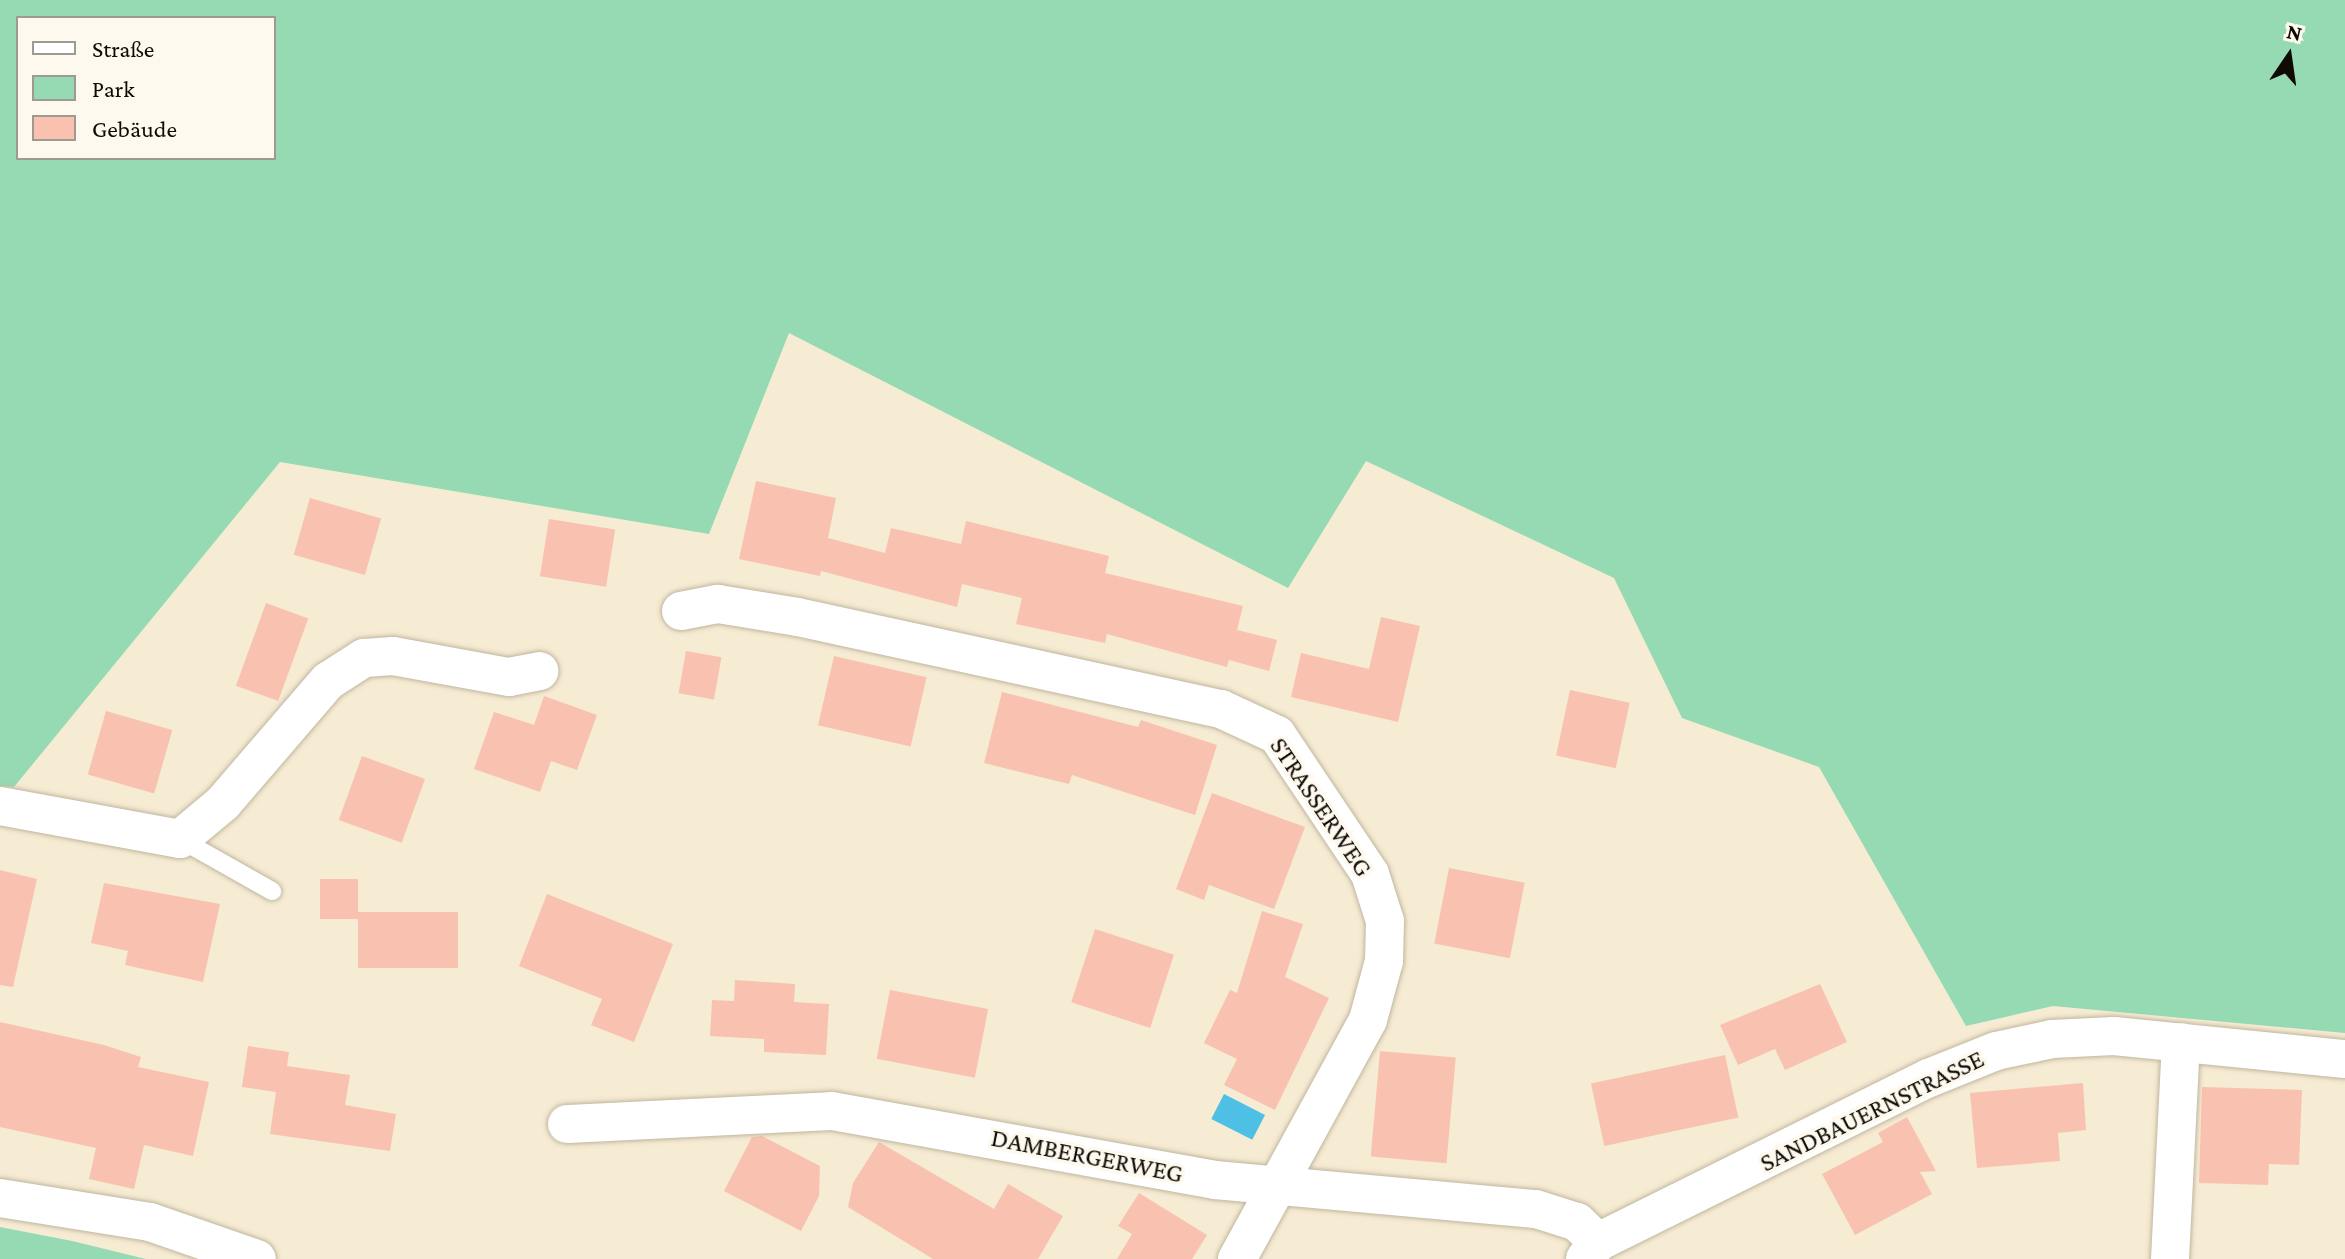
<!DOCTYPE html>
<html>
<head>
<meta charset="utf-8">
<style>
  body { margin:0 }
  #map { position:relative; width:2345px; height:1259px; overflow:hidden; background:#f6ebd3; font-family:"Crimson Pro",serif }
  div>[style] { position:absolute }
  .green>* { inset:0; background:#95dab2 }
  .water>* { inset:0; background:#4ec0e5; transform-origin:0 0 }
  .building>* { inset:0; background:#f9c2b0; transform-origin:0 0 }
  .roads { filter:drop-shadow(0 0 2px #c0b69f) drop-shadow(0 0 2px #c0b69f) }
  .lane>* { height:18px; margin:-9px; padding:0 9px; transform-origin:9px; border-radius:9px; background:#fff }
  .street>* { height:38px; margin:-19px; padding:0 19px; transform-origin:19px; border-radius:19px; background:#fff }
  span { translate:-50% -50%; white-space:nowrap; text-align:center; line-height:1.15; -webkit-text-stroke:7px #fdf9ef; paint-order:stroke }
  .street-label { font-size:26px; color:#0f0b04 }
  .legend { position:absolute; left:16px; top:16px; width:260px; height:144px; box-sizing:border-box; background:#fdf9ef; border:2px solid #9e9a91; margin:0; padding:10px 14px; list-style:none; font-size:24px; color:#0f0b04 }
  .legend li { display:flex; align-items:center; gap:16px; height:40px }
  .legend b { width:40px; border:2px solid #9e9a91 }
  .north { position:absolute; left:2249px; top:16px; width:80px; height:80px; -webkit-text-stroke:6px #fdf9ef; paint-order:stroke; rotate:13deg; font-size:22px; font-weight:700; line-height:32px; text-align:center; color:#0f0b04 }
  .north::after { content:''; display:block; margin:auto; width:28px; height:36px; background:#0f0b04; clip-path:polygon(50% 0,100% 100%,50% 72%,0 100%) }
</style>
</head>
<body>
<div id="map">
  <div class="green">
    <i style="clip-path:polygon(evenodd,0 0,2345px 0,2345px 1033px,2053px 1006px,1966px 1026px,1819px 767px,1682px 718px,1614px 578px,1366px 461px,1288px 588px,789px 333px,709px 534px,280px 462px,14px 787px,0 786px,0 0,18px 18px,274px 18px,274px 158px,18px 158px,18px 18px)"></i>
    <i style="clip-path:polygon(0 1227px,72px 1241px,146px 1259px,0 1259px)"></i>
  </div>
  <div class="water">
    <i style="left:1224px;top:1094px;width:46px;height:28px;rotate:27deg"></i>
  </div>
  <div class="building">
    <i style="clip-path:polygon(756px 481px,836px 498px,828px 538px,885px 553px,891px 528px,961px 544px,966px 521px,1109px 556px,1105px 573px,1243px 606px,1237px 630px,1277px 640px,1269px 671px,1229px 660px,1227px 667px,1107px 634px,1105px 643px,1016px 624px,1022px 598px,962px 584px,957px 607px,821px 571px,820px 576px,739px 559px)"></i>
    <i style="left:310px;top:498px;width:74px;height:59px;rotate:16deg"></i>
    <i style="left:549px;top:519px;width:67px;height:58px;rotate:9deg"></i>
    <i style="left:266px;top:603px;width:45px;height:88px;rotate:20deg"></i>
    <i style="clip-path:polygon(1381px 617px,1420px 626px,1398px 722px,1291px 697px,1301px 653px,1369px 669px)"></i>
    <i style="left:686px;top:651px;width:36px;height:43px;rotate:10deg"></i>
    <i style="left:834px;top:656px;width:95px;height:71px;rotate:13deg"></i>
    <i style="left:1570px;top:690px;width:61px;height:67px;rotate:12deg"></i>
    <i style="clip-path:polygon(1002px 692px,1138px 727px,1141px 720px,1217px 745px,1195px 815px,1072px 775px,1069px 784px,984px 763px)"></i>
    <i style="clip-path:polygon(544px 696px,597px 715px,577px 770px,551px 761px,540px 792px,474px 769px,494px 712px,534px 725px)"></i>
    <i style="left:106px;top:711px;width:69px;height:66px;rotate:16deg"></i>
    <i style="left:362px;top:756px;width:67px;height:68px;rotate:20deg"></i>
    <i style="clip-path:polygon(1212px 793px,1305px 827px,1274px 909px,1209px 885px,1204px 900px,1176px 889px)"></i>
    <i style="left:1449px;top:868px;width:77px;height:77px;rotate:11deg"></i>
    <i style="clip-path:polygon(0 870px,37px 879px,13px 987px,0 985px)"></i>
    <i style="left:320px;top:879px;width:38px;height:40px"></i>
    <i style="clip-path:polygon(104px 883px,220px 904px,203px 982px,125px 965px,128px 951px,91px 943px)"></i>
    <i style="clip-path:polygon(547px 894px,673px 944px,634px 1042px,591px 1025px,602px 999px,519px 966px)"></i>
    <i style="clip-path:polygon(1262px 911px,1303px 924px,1285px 977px,1329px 998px,1275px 1110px,1224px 1085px,1237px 1059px,1204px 1043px,1230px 990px,1237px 993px)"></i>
    <i style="left:358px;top:912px;width:100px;height:56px"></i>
    <i style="left:1095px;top:929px;width:83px;height:77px;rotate:18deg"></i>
    <i style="clip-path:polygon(735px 980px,795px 984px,794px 1002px,829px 1004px,826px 1055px,764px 1052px,764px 1039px,710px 1036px,712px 1000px,734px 1001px)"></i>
    <i style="clip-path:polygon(1820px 984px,1847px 1042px,1785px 1070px,1775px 1049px,1738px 1065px,1720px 1025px)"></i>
    <i style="left:890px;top:990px;width:100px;height:70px;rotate:11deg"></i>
    <i style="clip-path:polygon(0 1022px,104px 1045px,141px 1057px,138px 1067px,209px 1082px,193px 1156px,144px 1145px,134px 1189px,89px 1179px,96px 1148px,0 1127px)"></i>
    <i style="clip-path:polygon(248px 1046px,289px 1052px,287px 1066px,350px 1075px,345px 1105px,396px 1114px,390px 1151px,270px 1134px,276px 1092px,242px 1087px)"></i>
    <i style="left:1380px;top:1051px;width:76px;height:106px;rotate:5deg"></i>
    <i style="left:1725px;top:1055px;width:64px;height:137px;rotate:78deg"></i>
    <i style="clip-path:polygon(2083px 1083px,2086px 1130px,2058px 1133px,2060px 1161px,1977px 1168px,1970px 1093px)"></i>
    <i style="clip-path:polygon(2202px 1087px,2302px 1090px,2299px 1165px,2269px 1164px,2268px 1185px,2199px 1183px)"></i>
    <i style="clip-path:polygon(1907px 1117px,1936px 1171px,1920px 1172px,1932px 1194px,1855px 1235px,1822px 1174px,1883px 1142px,1878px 1133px)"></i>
    <i style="clip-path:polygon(762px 1136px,820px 1166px,819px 1196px,801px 1231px,724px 1191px,752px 1137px)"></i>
    <i style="clip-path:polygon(879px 1142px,994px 1209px,1008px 1184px,1063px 1216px,1038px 1259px,933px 1259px,848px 1207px,853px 1183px)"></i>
    <i style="clip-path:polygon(1139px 1193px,1207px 1235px,1192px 1259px,1117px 1259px,1132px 1234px,1118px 1226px)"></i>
  </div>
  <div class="roads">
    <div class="lane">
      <i style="left:180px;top:839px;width:106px;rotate:29.5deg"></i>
    </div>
    <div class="street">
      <i style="left:681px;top:611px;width:38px;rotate:-11deg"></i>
      <i style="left:718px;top:604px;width:81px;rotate:9.2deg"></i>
      <i style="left:798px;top:617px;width:433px;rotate:12.3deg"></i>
      <i style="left:1221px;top:709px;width:62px;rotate:24.9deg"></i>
      <i style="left:1277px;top:735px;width:167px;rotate:56.2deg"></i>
      <i style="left:1370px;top:874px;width:49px;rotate:72.3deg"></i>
      <i style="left:1385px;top:921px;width:40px;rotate:91.4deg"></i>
      <i style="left:1384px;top:961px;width:61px;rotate:105.2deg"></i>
      <i style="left:1368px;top:1020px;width:273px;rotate:118.7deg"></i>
      <i style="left:0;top:806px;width:183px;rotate:10.4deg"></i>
      <i style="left:180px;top:839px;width:56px;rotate:-39.9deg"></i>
      <i style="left:223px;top:803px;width:161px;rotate:-49.3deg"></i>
      <i style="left:328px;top:681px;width:43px;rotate:-32.6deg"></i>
      <i style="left:364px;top:658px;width:29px;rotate:-4deg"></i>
      <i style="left:393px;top:656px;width:118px;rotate:10.3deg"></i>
      <i style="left:509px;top:677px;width:31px;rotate:-11deg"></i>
      <i style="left:567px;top:1124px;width:265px;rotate:-2.8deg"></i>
      <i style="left:832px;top:1111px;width:389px;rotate:10.2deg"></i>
      <i style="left:1215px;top:1180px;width:322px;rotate:5.2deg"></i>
      <i style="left:1536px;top:1209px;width:43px;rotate:17.6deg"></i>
      <i style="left:1577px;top:1222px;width:29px;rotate:44deg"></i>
      <i style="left:0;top:1198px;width:152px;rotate:9.1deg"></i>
      <i style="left:150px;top:1222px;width:113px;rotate:19.1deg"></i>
      <i style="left:1585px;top:1259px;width:21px;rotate:-53deg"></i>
      <i style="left:1598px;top:1242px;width:369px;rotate:-26.4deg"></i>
      <i style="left:1929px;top:1078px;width:72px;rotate:-21.9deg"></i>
      <i style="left:1996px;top:1051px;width:57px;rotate:-12.1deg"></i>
      <i style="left:2052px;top:1039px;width:62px;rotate:-2.8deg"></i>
      <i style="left:2114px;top:1036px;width:232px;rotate:5.7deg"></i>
      <i style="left:2170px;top:1259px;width:217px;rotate:-87.1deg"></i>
    </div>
  </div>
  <div class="street-label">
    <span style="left:1321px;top:807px;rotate:56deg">STRASSERWEG</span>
    <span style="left:1872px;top:1111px;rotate:-26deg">SANDBAUERNSTRASSE</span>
    <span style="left:1087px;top:1156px;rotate:11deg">DAMBERGERWEG</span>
  </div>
  <ul class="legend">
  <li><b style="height:10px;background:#fff"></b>Straße</li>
  <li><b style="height:22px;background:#95dab2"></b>Park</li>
  <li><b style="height:22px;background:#f9c2b0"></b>Gebäude</li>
  </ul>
  <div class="north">N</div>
</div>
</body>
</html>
